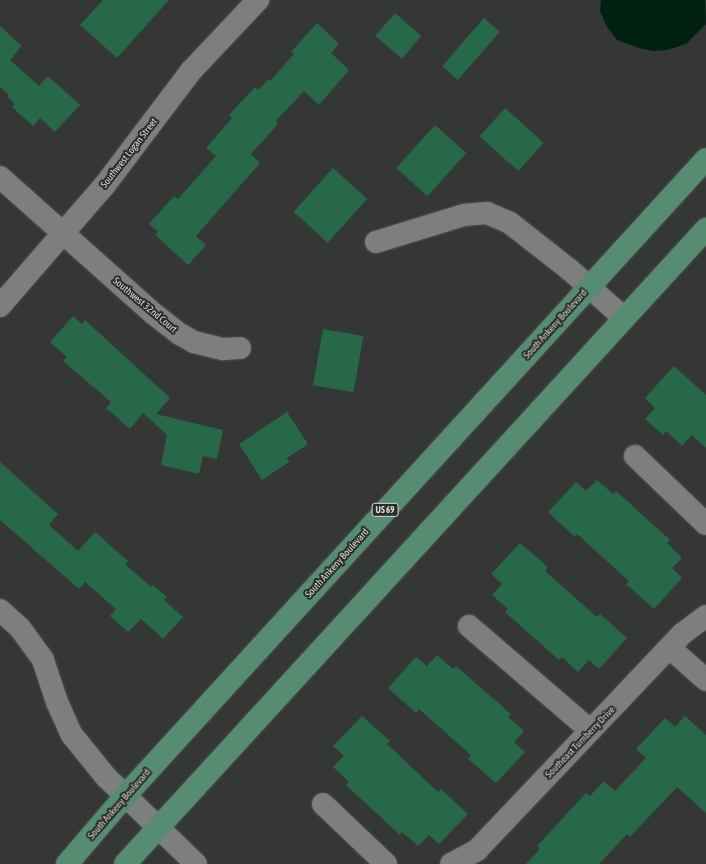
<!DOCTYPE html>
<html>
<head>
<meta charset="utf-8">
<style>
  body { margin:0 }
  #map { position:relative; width:706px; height:864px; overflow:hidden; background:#343735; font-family:"Asap Condensed",sans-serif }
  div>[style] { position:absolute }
  .water>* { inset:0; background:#002111 }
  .building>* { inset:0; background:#276848; transform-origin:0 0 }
  .roads { filter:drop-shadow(0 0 1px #515452) drop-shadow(0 0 1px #515452) }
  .minor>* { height:22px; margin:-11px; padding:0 11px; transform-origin:11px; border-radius:11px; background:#7c7f7d }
  .major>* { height:22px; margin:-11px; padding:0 11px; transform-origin:11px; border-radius:11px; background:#568d72 }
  span { translate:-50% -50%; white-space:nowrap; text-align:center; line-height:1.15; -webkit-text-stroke:4px #2a2d2b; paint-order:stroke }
  .shield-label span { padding:1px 3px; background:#2a2d2b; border:1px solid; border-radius:3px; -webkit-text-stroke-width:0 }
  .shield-label { font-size:9px; color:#d9dbd9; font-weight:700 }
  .street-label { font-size:10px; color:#d9dbd9 }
</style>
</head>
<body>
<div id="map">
  <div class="water">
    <i style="clip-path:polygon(601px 0,705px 0,706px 24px,686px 44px,667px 50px,653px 51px,639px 48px,617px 40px,607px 27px,600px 11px)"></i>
  </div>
  <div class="building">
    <i style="clip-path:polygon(103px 0,169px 0,117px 58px,80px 25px)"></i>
    <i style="left:395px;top:13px;width:35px;height:30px;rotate:41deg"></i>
    <i style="left:484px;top:18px;width:21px;height:64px;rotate:41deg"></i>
    <i style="clip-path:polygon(317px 23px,339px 44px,331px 53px,349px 70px,319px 105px,304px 91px,276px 121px,278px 124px,251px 154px,260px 163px,196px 236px,206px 245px,188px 265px,155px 235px,158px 232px,149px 224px,174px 196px,178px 199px,216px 156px,206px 148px,232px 118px,229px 115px,255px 87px,258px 90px,268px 80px,270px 81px,294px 54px,291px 52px)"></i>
    <i style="clip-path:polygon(0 26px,22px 46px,10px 60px,39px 86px,48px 76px,80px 105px,55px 132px,40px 118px,33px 126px,12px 107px,15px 104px,8px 97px,9px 95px,0 87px)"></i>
    <i style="left:505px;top:108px;width:52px;height:38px;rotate:42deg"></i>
    <i style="left:435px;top:125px;width:42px;height:58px;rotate:42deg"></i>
    <i style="left:333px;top:168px;width:46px;height:59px;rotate:42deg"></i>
    <i style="clip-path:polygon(73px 316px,82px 324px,85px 320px,170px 398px,156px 414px,223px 430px,217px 459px,203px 456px,199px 474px,161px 465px,167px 435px,143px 413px,130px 429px,106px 408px,111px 402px,63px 361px,67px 357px,50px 342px)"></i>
    <i style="left:323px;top:329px;width:41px;height:57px;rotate:10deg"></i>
    <i style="clip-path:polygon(674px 366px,706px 395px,706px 448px,692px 435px,682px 446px,666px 431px,663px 435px,645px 419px,655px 408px,645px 398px)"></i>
    <i style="clip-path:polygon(287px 412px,308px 444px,287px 458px,289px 462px,262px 480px,239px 444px)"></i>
    <i style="clip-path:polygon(0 462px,58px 514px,49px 525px,78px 551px,95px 532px,128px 561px,125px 564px,151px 587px,153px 585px,167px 597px,164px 600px,183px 617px,163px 639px,141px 619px,128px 632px,110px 616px,116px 609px,85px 582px,79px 589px,0 520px)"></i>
    <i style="clip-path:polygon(597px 480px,613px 494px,616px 491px,670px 540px,667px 543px,682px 558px,672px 568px,682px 578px,654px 609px,626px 584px,629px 581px,577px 534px,575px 537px,548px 512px,576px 482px,586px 491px)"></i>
    <i style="clip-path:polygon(520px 543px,548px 567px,545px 571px,597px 617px,600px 614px,627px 638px,599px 669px,589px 660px,578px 672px,562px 657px,559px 660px,505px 612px,508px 609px,492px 595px,502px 584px,491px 574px)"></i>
    <i style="clip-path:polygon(437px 655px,453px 669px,456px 666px,511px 714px,508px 717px,524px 731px,514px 742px,525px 752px,496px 783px,468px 759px,471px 755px,419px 709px,416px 713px,388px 688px,416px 657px,427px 666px)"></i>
    <i style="clip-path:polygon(362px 716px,390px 741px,387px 744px,438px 792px,441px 789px,468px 814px,439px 844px,429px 835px,418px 846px,402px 832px,400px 835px,346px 785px,349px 782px,333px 767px,344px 756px,333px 746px)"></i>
    <i style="clip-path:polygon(685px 716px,706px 735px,706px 813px,677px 787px,630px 837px,627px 834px,599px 864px,526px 864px,540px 849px,537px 846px,586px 793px,590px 796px,604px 781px,615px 791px,646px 758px,636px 749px,665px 718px,675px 727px)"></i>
  </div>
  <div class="roads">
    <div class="minor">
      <i style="left:0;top:177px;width:206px;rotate:41.7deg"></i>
      <i style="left:154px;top:314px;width:33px;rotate:38deg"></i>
      <i style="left:180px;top:334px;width:16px;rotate:30deg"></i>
      <i style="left:194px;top:342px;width:30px;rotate:14deg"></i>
      <i style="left:223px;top:349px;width:17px;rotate:-3deg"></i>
      <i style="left:376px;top:242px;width:92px;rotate:-17.1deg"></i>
      <i style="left:464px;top:215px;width:23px;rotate:-5deg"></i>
      <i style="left:487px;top:213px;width:25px;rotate:23deg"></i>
      <i style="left:510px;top:223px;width:76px;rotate:38.1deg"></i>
      <i style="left:570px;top:270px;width:72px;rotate:41.6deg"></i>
      <i style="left:0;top:306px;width:159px;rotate:-49.1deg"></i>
      <i style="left:104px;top:186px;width:144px;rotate:-52.9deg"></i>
      <i style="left:191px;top:71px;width:98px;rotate:-46.7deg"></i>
      <i style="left:635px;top:456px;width:98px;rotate:43.8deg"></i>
      <i style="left:0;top:610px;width:27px;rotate:42deg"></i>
      <i style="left:20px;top:628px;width:39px;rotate:54deg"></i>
      <i style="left:43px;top:660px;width:44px;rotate:71.6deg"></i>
      <i style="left:57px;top:702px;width:36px;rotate:66deg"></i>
      <i style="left:72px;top:735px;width:54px;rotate:51deg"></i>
      <i style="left:106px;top:777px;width:125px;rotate:44deg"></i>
      <i style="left:469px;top:626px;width:160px;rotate:40.7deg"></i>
      <i style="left:670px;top:648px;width:48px;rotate:41.6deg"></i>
      <i style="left:323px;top:804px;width:87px;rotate:43.6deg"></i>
      <i style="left:451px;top:864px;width:30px;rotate:-28deg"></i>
      <i style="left:477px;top:850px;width:298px;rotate:-46.5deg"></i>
      <i style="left:682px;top:634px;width:30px;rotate:-37deg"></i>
    </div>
    <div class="major">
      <i style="left:67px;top:864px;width:89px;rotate:-49.5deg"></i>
      <i style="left:125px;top:796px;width:862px;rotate:-47.63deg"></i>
      <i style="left:125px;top:864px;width:861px;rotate:-47.54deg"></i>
    </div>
  </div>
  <div class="shield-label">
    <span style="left:385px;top:510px">US 69</span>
  </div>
  <div class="street-label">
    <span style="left:129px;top:153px;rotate:-52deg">Southwest Logan Street</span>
    <span style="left:145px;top:305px;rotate:40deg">Southwest 32nd Court</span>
    <span style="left:555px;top:324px;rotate:-48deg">South Ankeny Boulevard</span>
    <span style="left:337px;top:563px;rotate:-48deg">South Ankeny Boulevard</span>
    <span style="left:580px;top:742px;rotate:-46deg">Southeast Turnberry Drive</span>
    <span style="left:119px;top:804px;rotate:-49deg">South Ankeny Boulevard</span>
  </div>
</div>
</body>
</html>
